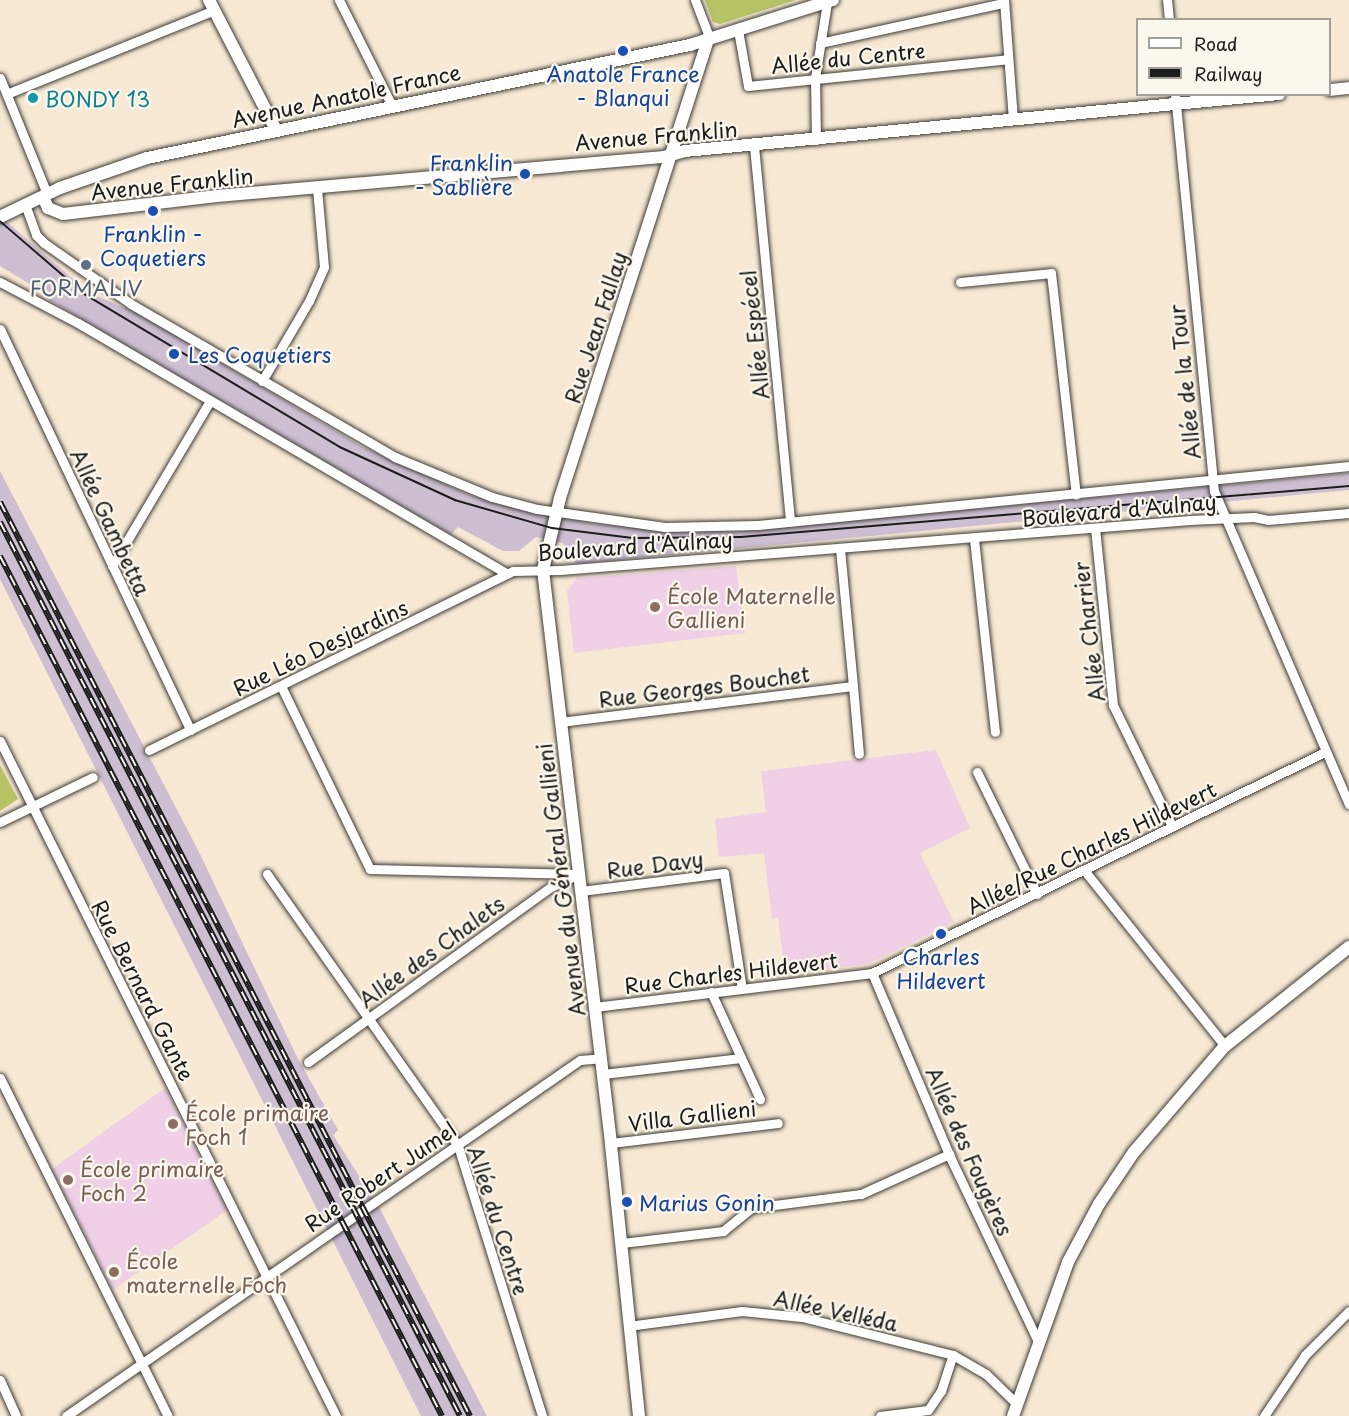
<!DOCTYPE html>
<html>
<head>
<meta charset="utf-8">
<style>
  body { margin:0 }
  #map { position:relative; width:1349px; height:1416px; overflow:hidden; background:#f7e9d3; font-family:"Playpen Sans",sans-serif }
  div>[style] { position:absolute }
  .built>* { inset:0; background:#efd0e6 }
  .industrial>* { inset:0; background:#cdbed2 }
  .green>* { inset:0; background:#b7c365 }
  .roads { filter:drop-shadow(0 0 2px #3d3b37) drop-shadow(0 0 2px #3d3b37) }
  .minor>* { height:9px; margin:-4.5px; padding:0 4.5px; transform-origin:4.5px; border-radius:4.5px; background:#fff }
  .tertiary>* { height:12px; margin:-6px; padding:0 6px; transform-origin:6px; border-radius:6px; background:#fff }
  .tram>* { height:1.5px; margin:-0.75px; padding:0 0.75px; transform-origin:0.75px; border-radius:0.75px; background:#1c1c1c }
  .rail>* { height:6px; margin-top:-3px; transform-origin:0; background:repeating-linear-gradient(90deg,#fbf7ec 0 11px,#1c1c1c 0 22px); box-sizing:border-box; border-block:2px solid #1c1c1c }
  .dots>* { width:16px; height:16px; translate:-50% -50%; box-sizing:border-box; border:3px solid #fbf7ec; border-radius:50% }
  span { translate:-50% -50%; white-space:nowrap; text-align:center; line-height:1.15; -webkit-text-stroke:4.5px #fbf7ec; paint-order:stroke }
  .street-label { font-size:21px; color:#1c1c1c }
  .transit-label { font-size:21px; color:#164399 }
  .right { translate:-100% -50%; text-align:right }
  .left { translate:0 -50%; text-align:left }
  .culture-label { font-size:21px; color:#0d838f }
  .service-label { font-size:21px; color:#4e5e75 }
  .education-label { font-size:21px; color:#785e54 }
  .legend { position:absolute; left:1136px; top:18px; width:195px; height:78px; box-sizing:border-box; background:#fbf7ec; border:2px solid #a29f99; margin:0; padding:8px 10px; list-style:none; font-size:18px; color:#1c1c1c }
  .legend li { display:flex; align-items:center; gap:12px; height:30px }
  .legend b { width:30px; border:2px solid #a29f99 }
</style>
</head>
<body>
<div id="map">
  <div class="built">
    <i style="clip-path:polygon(736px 566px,745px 633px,574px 653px,567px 591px,577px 578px)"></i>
    <i style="clip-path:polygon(936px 750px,970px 828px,920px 853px,954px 922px,868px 964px,785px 974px,778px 918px,772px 919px,764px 853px,719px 857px,715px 819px,766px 812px,761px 771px)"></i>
    <i style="clip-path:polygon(165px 1088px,227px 1210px,113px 1290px,52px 1169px)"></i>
  </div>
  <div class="industrial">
    <i style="clip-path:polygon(0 216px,88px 292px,124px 308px,126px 306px,361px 446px,469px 495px,592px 524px,737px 532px,1349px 473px,1349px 490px,576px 564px,563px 543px,536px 537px,519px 551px,503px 551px,458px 527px,451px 535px,42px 296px,43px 292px,0 266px)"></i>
    <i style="clip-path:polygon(0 471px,198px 850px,297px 1057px,338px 1130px,333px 1135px,373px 1198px,365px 1204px,369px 1212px,379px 1207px,487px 1416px,421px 1416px,0 579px)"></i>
  </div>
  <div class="green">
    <i style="clip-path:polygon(705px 0,796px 0,720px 24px,713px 22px)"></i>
    <i style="clip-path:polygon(0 765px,18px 799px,0 811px)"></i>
  </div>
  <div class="roads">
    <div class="minor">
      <i style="left:339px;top:0;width:116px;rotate:63.4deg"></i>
      <i style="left:695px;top:0;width:40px;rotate:69deg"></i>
      <i style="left:1004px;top:0;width:120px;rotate:85.7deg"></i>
      <i style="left:1167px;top:0;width:20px;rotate:84deg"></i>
      <i style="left:738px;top:30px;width:57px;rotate:79.9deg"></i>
      <i style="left:748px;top:86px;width:261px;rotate:-5.9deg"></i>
      <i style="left:820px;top:43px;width:188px;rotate:-12.3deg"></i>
      <i style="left:0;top:78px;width:120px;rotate:67.9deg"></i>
      <i style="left:45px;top:189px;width:10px;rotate:96deg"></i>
      <i style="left:9px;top:93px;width:221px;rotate:-22deg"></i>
      <i style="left:1175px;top:94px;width:399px;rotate:84.4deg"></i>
      <i style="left:1214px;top:491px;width:341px;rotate:66.7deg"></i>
      <i style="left:816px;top:140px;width:62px;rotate:-90.9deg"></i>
      <i style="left:815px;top:78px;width:77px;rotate:-81deg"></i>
      <i style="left:754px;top:146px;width:377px;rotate:84.5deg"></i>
      <i style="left:26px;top:207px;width:30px;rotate:70deg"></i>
      <i style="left:36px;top:235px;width:11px;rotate:45deg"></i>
      <i style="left:44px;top:243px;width:106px;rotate:35deg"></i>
      <i style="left:131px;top:304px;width:305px;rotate:30.1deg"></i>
      <i style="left:395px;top:457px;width:105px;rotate:22.4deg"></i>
      <i style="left:492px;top:497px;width:47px;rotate:14.9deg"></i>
      <i style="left:537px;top:509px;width:129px;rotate:8deg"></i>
      <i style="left:665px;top:527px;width:93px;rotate:-1.2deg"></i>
      <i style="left:758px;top:525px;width:594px;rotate:-5.7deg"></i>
      <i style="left:0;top:282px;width:88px;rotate:27.7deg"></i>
      <i style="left:78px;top:323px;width:495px;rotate:30.3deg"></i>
      <i style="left:960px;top:282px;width:91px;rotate:-5.6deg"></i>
      <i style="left:1051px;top:273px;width:223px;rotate:83.6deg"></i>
      <i style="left:0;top:329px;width:444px;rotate:64.6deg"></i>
      <i style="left:262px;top:381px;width:93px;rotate:-59.6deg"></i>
      <i style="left:309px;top:301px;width:37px;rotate:-66deg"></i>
      <i style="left:324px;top:267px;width:79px;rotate:-95.1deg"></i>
      <i style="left:1095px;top:528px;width:178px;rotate:84.2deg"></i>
      <i style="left:1113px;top:705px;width:135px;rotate:64deg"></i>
      <i style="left:974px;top:539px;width:194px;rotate:83.8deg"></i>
      <i style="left:112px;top:566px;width:192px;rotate:-59.3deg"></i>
      <i style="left:281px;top:686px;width:203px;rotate:64.1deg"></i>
      <i style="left:370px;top:869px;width:209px;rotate:1.4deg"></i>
      <i style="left:853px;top:686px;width:68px;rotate:85deg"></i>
      <i style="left:560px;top:722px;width:295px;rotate:-7deg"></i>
      <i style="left:853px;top:686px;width:138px;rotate:-95.4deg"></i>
      <i style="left:0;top:741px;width:754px;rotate:63.54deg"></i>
      <i style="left:149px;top:750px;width:406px;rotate:-26.2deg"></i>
      <i style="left:513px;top:571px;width:47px;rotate:-1.2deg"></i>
      <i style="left:560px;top:570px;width:632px;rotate:-4.54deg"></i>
      <i style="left:1190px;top:520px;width:64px;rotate:-2.7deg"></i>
      <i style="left:1254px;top:517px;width:14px;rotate:12deg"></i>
      <i style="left:1268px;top:520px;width:81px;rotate:-4.9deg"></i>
      <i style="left:977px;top:772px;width:136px;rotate:63.8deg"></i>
      <i style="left:0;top:822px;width:103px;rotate:-25.8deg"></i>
      <i style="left:1084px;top:870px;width:226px;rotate:51.3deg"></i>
      <i style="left:267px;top:874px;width:332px;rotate:54.9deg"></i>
      <i style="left:458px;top:1146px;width:283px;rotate:72.7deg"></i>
      <i style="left:581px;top:891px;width:144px;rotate:-7.2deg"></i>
      <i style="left:724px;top:873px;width:117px;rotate:81.2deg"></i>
      <i style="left:872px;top:973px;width:202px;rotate:67deg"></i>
      <i style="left:951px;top:1159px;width:202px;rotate:64.5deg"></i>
      <i style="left:711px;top:992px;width:118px;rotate:65.4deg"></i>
      <i style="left:595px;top:1007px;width:279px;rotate:-7deg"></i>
      <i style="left:872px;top:973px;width:504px;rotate:-26.01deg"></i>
      <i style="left:308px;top:1062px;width:299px;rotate:-35.8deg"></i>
      <i style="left:551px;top:887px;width:29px;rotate:-25deg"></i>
      <i style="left:603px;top:1074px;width:139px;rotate:-6.6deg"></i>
      <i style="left:0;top:1078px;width:377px;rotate:63.6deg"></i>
      <i style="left:611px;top:1143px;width:168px;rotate:-6.8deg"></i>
      <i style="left:622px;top:1243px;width:102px;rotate:-6.8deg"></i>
      <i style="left:723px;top:1231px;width:36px;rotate:-39deg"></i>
      <i style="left:751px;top:1208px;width:111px;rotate:-7.3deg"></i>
      <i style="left:861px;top:1194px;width:97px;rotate:-24.4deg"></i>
      <i style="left:628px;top:1326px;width:115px;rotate:-7.5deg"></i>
      <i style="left:742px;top:1311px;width:60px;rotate:5.7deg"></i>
      <i style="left:802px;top:1317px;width:156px;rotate:14.1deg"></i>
      <i style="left:953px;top:1355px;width:38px;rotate:30deg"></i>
      <i style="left:986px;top:1374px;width:43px;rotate:44.1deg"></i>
      <i style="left:0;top:1380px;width:39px;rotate:66deg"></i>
      <i style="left:66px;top:1416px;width:625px;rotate:-34.71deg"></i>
      <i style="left:580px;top:1060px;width:21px;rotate:-5deg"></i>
      <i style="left:880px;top:1416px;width:48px;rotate:-7.1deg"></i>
      <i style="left:928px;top:1410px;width:23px;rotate:-56deg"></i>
      <i style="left:941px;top:1391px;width:38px;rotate:-72deg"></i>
      <i style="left:1264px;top:1416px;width:73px;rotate:-56.1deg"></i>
      <i style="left:1305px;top:1355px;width:62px;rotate:-45deg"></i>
    </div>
    <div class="tertiary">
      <i style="left:209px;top:0;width:146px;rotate:62.7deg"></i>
      <i style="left:1330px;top:90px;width:19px;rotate:-6deg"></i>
      <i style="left:44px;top:199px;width:10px;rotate:66deg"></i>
      <i style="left:48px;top:208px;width:16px;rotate:22deg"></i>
      <i style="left:63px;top:214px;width:155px;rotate:-6.7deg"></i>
      <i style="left:217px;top:196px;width:449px;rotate:-5deg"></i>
      <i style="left:664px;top:157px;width:22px;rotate:-16deg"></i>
      <i style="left:685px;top:151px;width:597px;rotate:-5.48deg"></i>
      <i style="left:0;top:217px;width:67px;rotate:-25.8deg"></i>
      <i style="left:60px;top:188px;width:92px;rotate:-19deg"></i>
      <i style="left:147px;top:158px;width:555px;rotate:-11.76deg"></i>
      <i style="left:690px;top:45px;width:150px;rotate:-17.5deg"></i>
      <i style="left:639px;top:1416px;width:274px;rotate:-95.9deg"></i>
      <i style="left:611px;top:1143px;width:577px;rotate:-96.77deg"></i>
      <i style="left:543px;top:570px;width:74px;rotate:-76.7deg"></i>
      <i style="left:560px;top:498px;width:484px;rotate:-72.1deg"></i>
      <i style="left:1013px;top:1416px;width:164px;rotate:-70.3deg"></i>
      <i style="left:1068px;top:1262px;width:66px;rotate:-61.9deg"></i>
      <i style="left:1099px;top:1204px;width:63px;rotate:-56.1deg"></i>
      <i style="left:1134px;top:1152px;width:140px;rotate:-49.4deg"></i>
      <i style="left:1225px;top:1046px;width:159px;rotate:-38.6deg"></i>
    </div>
  </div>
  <div class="tram">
    <i style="left:0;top:221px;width:113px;rotate:40.7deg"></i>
    <i style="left:86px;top:295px;width:296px;rotate:30.9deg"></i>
    <i style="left:340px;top:447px;width:127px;rotate:24.7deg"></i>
    <i style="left:455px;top:500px;width:101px;rotate:16.1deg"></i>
    <i style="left:552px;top:528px;width:83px;rotate:7deg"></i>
    <i style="left:634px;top:538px;width:107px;rotate:-0.5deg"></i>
    <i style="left:741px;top:537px;width:610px;rotate:-4.79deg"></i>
  </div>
  <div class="rail">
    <i style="left:0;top:502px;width:1028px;rotate:62.79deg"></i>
    <i style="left:0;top:522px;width:1005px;rotate:62.77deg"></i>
    <i style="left:0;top:556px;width:967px;rotate:62.8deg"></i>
  </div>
  <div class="dots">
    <i style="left:623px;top:51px;background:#1a4fb4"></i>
    <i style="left:33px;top:98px;background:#0f9aa8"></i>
    <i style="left:525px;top:174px;background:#1a4fb4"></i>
    <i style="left:153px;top:211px;background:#1a4fb4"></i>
    <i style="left:86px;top:265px;background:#5c6f8a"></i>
    <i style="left:174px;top:354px;background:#1a4fb4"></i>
    <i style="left:655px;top:607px;background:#8d6e63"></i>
    <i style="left:941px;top:934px;background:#1a4fb4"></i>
    <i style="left:173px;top:1124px;background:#8d6e63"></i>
    <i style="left:68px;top:1180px;background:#8d6e63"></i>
    <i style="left:627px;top:1202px;background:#1a4fb4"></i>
    <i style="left:114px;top:1272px;background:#8d6e63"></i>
  </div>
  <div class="street-label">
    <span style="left:848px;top:57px;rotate:-6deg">Allée du Centre</span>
    <span style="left:346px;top:95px;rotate:-12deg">Avenue Anatole France</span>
    <span style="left:656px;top:135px;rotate:-5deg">Avenue Franklin</span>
    <span style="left:172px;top:183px;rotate:-6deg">Avenue Franklin</span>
    <span style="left:595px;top:327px;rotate:-72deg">Rue Jean Fallay</span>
    <span style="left:754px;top:335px;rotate:-96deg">Allée Espécel</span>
    <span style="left:1184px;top:382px;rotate:-96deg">Allée de la Tour</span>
    <span style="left:1119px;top:509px;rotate:-5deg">Boulevard d'Aulnay</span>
    <span style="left:111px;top:522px;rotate:65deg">Allée Gambetta</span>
    <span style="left:635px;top:545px;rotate:-4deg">Boulevard d'Aulnay</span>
    <span style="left:1088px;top:632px;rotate:-97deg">Allée Charrier</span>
    <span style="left:320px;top:647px;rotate:-26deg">Rue Léo Desjardins</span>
    <span style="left:704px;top:686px;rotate:-7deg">Rue Georges Bouchet</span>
    <span style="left:1091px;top:847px;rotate:-26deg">Allée/Rue Charles Hildevert</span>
    <span style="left:655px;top:864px;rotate:-7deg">Rue Davy</span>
    <span style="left:560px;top:880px;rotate:-97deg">Avenue du Général Gallieni</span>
    <span style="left:431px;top:951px;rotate:-36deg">Allée des Chalets</span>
    <span style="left:731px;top:972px;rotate:-7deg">Rue Charles Hildevert</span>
    <span style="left:144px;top:990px;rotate:63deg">Rue Bernard Gante</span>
    <span style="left:692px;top:1115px;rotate:-7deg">Villa Gallieni</span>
    <span style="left:970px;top:1151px;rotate:66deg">Allée des Fougères</span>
    <span style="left:380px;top:1176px;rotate:-34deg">Rue Robert Jumel</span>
    <span style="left:499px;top:1220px;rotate:72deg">Allée du Centre</span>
    <span style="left:836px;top:1310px;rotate:12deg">Allée Velléda</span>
  </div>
  <div class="transit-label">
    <span style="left:623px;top:85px">Anatole France<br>- Blanqui</span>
    <span class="right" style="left:513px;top:174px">Franklin<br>- Sablière</span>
    <span style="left:153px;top:245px">Franklin -<br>Coquetiers</span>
    <span class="left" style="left:188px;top:354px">Les Coquetiers</span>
    <span style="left:941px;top:968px">Charles<br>Hildevert</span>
    <span class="left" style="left:639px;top:1202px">Marius Gonin</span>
  </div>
  <div class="culture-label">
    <span class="left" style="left:45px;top:98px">BONDY 13</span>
  </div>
  <div class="service-label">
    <span style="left:86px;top:287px">FORMALIV</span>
  </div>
  <div class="education-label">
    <span class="left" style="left:667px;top:607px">École Maternelle<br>Gallieni</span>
    <span class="left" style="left:185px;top:1124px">École primaire<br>Foch 1</span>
    <span class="left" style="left:80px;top:1180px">École primaire<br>Foch 2</span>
    <span class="left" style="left:126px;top:1272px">École<br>maternelle Foch</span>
  </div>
  <ul class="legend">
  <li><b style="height:8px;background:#fff"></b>Road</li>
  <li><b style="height:8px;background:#1c1c1c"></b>Railway</li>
  </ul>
</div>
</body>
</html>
